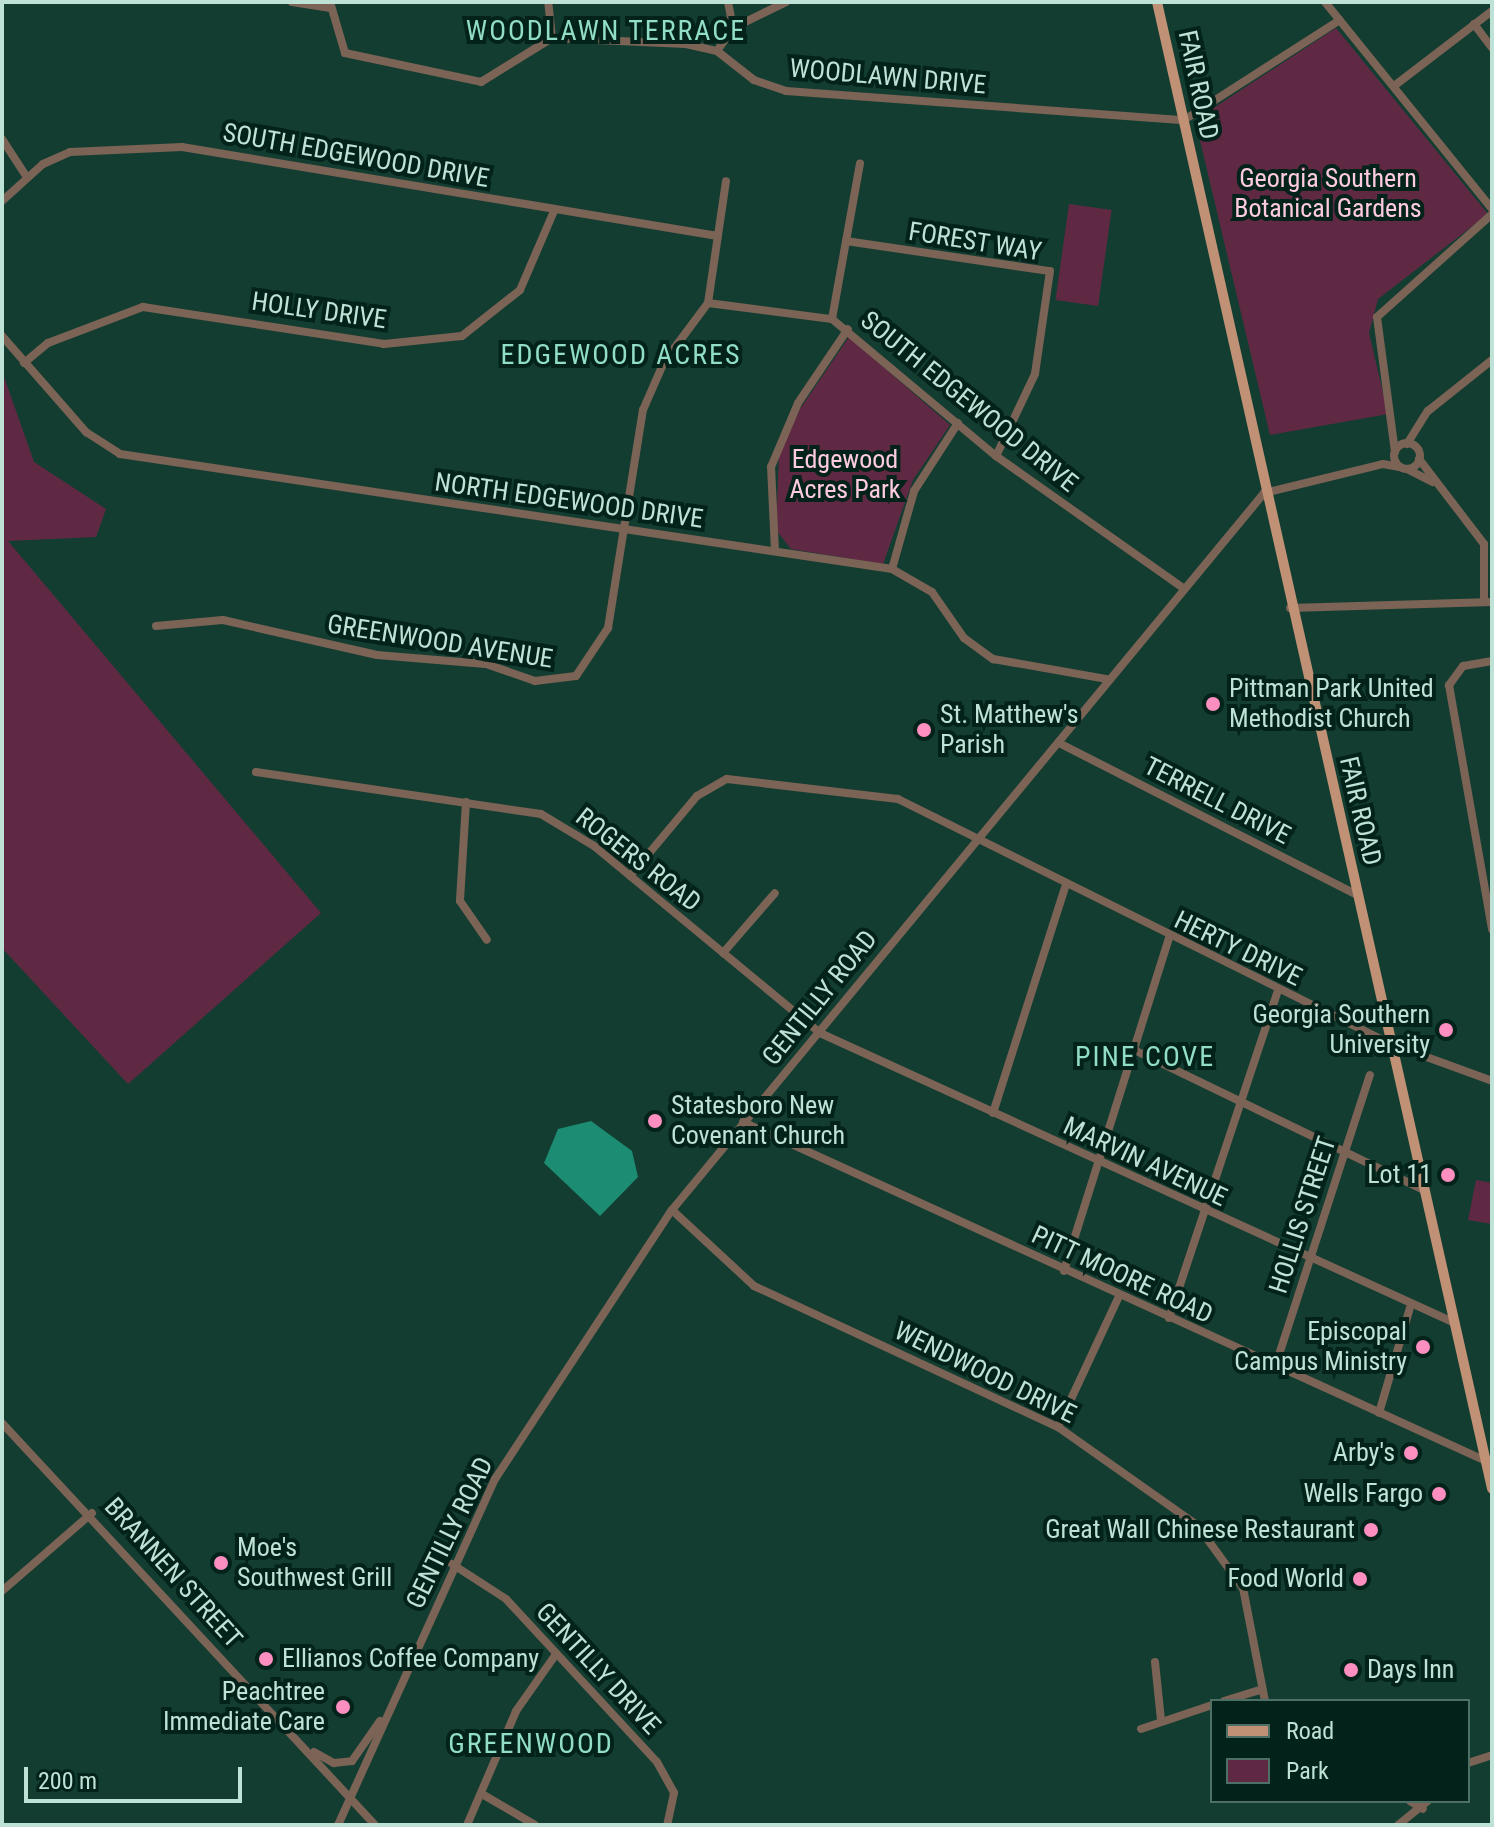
<!DOCTYPE html>
<html>
<head>
<meta charset="utf-8">
<style>
  body { margin:0 }
  #map { position:relative; width:1494px; height:1827px; overflow:hidden; background:#143d32; font-family:"Roboto Condensed",sans-serif }
  div>[style] { position:absolute }
  .green>* { inset:0; background:#602943; transform-origin:0 0 }
  .water>* { inset:0; background:#1c8c72 }
  .minor>* { height:8px; margin:-4px; padding:0 4px; transform-origin:4px; border-radius:4px; background:#7b6355 }
  .minor>.ring { margin:-4px; padding:0; box-sizing:content-box; background:none; border:8px solid #7b6355; border-radius:50% }
  .major>* { height:10px; margin:-5px; padding:0 5px; transform-origin:5px; border-radius:5px; background:#c09174 }
  .dots>* { width:22px; height:22px; translate:-50% -50%; box-sizing:border-box; border:4px solid #02221a; border-radius:50% }
  span { translate:-50% -50%; white-space:nowrap; text-align:center; line-height:1.15; -webkit-text-stroke:8px #02221a; paint-order:stroke }
  .street-label { font-size:26px; color:#bee2d5 }
  .park-label { font-size:26px; color:#fecbdf }
  .poi-label { font-size:26px; color:#bee2d5 }
  .left { translate:0 -50%; text-align:left }
  .right { translate:-100% -50%; text-align:right }
  .neighbourhood-label { font-size:28px; color:#91ddc5; letter-spacing:2px }
  .frame { position:absolute; inset:0; border:4px solid #bee2d5; pointer-events:none }
  .legend { position:absolute; left:1210px; top:1699px; width:260px; height:104px; box-sizing:border-box; background:#02221a; border:2px solid #4d6f65; margin:0; padding:10px 14px; list-style:none; font-size:24px; color:#bee2d5 }
  .legend li { display:flex; align-items:center; gap:16px; height:40px }
  .legend b { width:40px; border:2px solid #4d6f65 }
  .scale { position:absolute; left:24px; top:1767px; width:218px; height:36px; box-sizing:border-box; border:4px solid #bee2d5; border-top:0; padding-left:10px; font-size:24px; line-height:28px; white-space:nowrap; color:#bee2d5; -webkit-text-stroke:6px #02221a; paint-order:stroke }
</style>
</head>
<body>
<div id="map">
  <div class="green">
    <i style="clip-path:polygon(1336px 28px,1488px 214px,1378px 299px,1369px 333px,1388px 414px,1270px 435px,1198px 132px,1203px 115px)"></i>
    <i style="left:1069px;top:204px;width:43px;height:97px;rotate:8deg"></i>
    <i style="clip-path:polygon(849px 337px,950px 425px,913px 480px,883px 564px,791px 549px,776px 530px,779px 454px,800px 409px)"></i>
    <i style="clip-path:polygon(2px 371px,34px 462px,106px 509px,96px 537px,8px 541px,321px 913px,128px 1084px,2px 948px)"></i>
    <i style="clip-path:polygon(1476px 1180px,1492px 1183px,1492px 1224px,1468px 1220px)"></i>
  </div>
  <div class="water">
    <i style="clip-path:polygon(591px 1121px,632px 1151px,638px 1177px,600px 1216px,544px 1163px,558px 1129px)"></i>
  </div>
  <div class="minor">
    <i style="left:292px;top:2px;width:39px;rotate:9deg"></i>
    <i style="left:330px;top:2px;width:53px;rotate:73.6deg"></i>
    <i style="left:345px;top:53px;width:139px;rotate:12deg"></i>
    <i style="left:481px;top:82px;width:84px;rotate:-31.8deg"></i>
    <i style="left:552px;top:38px;width:36px;rotate:-96deg"></i>
    <i style="left:728px;top:2px;width:26px;rotate:79deg"></i>
    <i style="left:1325px;top:2px;width:266px;rotate:51.1deg"></i>
    <i style="left:1474px;top:24px;width:30px;rotate:53deg"></i>
    <i style="left:552px;top:38px;width:134px;rotate:2.6deg"></i>
    <i style="left:686px;top:44px;width:32px;rotate:13deg"></i>
    <i style="left:717px;top:51px;width:47px;rotate:38.1deg"></i>
    <i style="left:754px;top:80px;width:34px;rotate:19deg"></i>
    <i style="left:786px;top:91px;width:399px;rotate:4.2deg"></i>
    <i style="left:1184px;top:120px;width:185px;rotate:-32.7deg"></i>
    <i style="left:717px;top:51px;width:28px;rotate:-55deg"></i>
    <i style="left:733px;top:28px;width:59px;rotate:-26.1deg"></i>
    <i style="left:1394px;top:86px;width:123px;rotate:-37.4deg"></i>
    <i style="left:2px;top:139px;width:44px;rotate:57deg"></i>
    <i style="left:2px;top:201px;width:55px;rotate:-42.1deg"></i>
    <i style="left:43px;top:164px;width:30px;rotate:-24deg"></i>
    <i style="left:70px;top:152px;width:112px;rotate:-2.6deg"></i>
    <i style="left:182px;top:147px;width:543px;rotate:9.43deg"></i>
    <i style="left:846px;top:241px;width:206px;rotate:8.4deg"></i>
    <i style="left:1050px;top:271px;width:104px;rotate:98.3deg"></i>
    <i style="left:1035px;top:374px;width:91px;rotate:115.4deg"></i>
    <i style="left:708px;top:303px;width:125px;rotate:7.4deg"></i>
    <i style="left:832px;top:319px;width:214px;rotate:39.9deg"></i>
    <i style="left:996px;top:456px;width:229px;rotate:35.2deg"></i>
    <i style="left:832px;top:319px;width:158px;rotate:-79.8deg"></i>
    <i style="left:2px;top:336px;width:128px;rotate:48.8deg"></i>
    <i style="left:86px;top:432px;width:40px;rotate:32.9deg"></i>
    <i style="left:120px;top:454px;width:781px;rotate:8.47deg"></i>
    <i style="left:892px;top:569px;width:46px;rotate:29.9deg"></i>
    <i style="left:932px;top:592px;width:56px;rotate:55.2deg"></i>
    <i style="left:964px;top:638px;width:36px;rotate:36deg"></i>
    <i style="left:993px;top:659px;width:116px;rotate:10deg"></i>
    <i style="left:24px;top:363px;width:31px;rotate:-40deg"></i>
    <i style="left:48px;top:343px;width:102px;rotate:-20.8deg"></i>
    <i style="left:143px;top:307px;width:244px;rotate:8.7deg"></i>
    <i style="left:384px;top:344px;width:78px;rotate:-5.9deg"></i>
    <i style="left:462px;top:336px;width:74px;rotate:-38.4deg"></i>
    <i style="left:520px;top:290px;width:86px;rotate:-66.7deg"></i>
    <i class="ring" style="left:1394px;top:443px;width:18px;height:18px"></i>
    <i style="left:1407px;top:444px;width:39px;rotate:-58deg"></i>
    <i style="left:1428px;top:411px;width:82px;rotate:-38.6deg"></i>
    <i style="left:1395px;top:452px;width:136px;rotate:-97.6deg"></i>
    <i style="left:1377px;top:317px;width:154px;rotate:-41.8deg"></i>
    <i style="left:1419px;top:459px;width:107px;rotate:52.6deg"></i>
    <i style="left:1407px;top:469px;width:29px;rotate:27deg"></i>
    <i style="left:1484px;top:544px;width:58px;rotate:90deg"></i>
    <i style="left:775px;top:551px;width:84px;rotate:-92.7deg"></i>
    <i style="left:771px;top:467px;width:69px;rotate:-67.1deg"></i>
    <i style="left:798px;top:403px;width:89px;rotate:-56deg"></i>
    <i style="left:892px;top:569px;width:81px;rotate:-74.2deg"></i>
    <i style="left:914px;top:491px;width:81px;rotate:-57.1deg"></i>
    <i style="left:1290px;top:608px;width:202px;rotate:-1.7deg"></i>
    <i style="left:156px;top:626px;width:67px;rotate:-5.1deg"></i>
    <i style="left:223px;top:620px;width:158px;rotate:12.8deg"></i>
    <i style="left:377px;top:655px;width:109px;rotate:4.7deg"></i>
    <i style="left:486px;top:664px;width:52px;rotate:19.1deg"></i>
    <i style="left:535px;top:681px;width:41px;rotate:-7deg"></i>
    <i style="left:576px;top:676px;width:58px;rotate:-56.3deg"></i>
    <i style="left:608px;top:628px;width:221px;rotate:-80.9deg"></i>
    <i style="left:643px;top:410px;width:52px;rotate:-66.4deg"></i>
    <i style="left:664px;top:362px;width:74px;rotate:-53.3deg"></i>
    <i style="left:708px;top:303px;width:123px;rotate:-81.6deg"></i>
    <i style="left:1492px;top:661px;width:29px;rotate:170deg"></i>
    <i style="left:1463px;top:666px;width:24px;rotate:126deg"></i>
    <i style="left:1449px;top:685px;width:248px;rotate:80deg"></i>
    <i style="left:1059px;top:743px;width:335px;rotate:27deg"></i>
    <i style="left:256px;top:772px;width:288px;rotate:8.4deg"></i>
    <i style="left:541px;top:814px;width:62px;rotate:31.1deg"></i>
    <i style="left:594px;top:846px;width:293px;rotate:39.6deg"></i>
    <i style="left:820px;top:1033px;width:698px;rotate:24.55deg"></i>
    <i style="left:466px;top:802px;width:99px;rotate:93.5deg"></i>
    <i style="left:460px;top:901px;width:47px;rotate:55.3deg"></i>
    <i style="left:630px;top:876px;width:104px;rotate:-50.1deg"></i>
    <i style="left:697px;top:796px;width:34px;rotate:-30deg"></i>
    <i style="left:727px;top:779px;width:172px;rotate:6.7deg"></i>
    <i style="left:898px;top:799px;width:551px;rotate:26.43deg"></i>
    <i style="left:1391px;top:1044px;width:108px;rotate:20.1deg"></i>
    <i style="left:723px;top:953px;width:79px;rotate:-49.1deg"></i>
    <i style="left:1134px;top:1050px;width:321px;rotate:25.8deg"></i>
    <i style="left:993px;top:1113px;width:237px;rotate:-72.3deg"></i>
    <i style="left:743px;top:1122px;width:817px;rotate:24.53deg"></i>
    <i style="left:672px;top:1210px;width:112px;rotate:42.8deg"></i>
    <i style="left:754px;top:1286px;width:335px;rotate:24.9deg"></i>
    <i style="left:1058px;top:1427px;width:170px;rotate:35.2deg"></i>
    <i style="left:1197px;top:1525px;width:78px;rotate:53.9deg"></i>
    <i style="left:1243px;top:1588px;width:115px;rotate:79deg"></i>
    <i style="left:1064px;top:1271px;width:350px;rotate:-72.5deg"></i>
    <i style="left:1169px;top:1318px;width:346px;rotate:-71.6deg"></i>
    <i style="left:1275px;top:1367px;width:307px;rotate:-72deg"></i>
    <i style="left:1379px;top:1413px;width:109px;rotate:-73.6deg"></i>
    <i style="left:2px;top:1423px;width:548px;rotate:47.14deg"></i>
    <i style="left:1058px;top:1427px;width:145px;rotate:-65deg"></i>
    <i style="left:452px;top:1564px;width:64px;rotate:32.9deg"></i>
    <i style="left:506px;top:1599px;width:222px;rotate:47.2deg"></i>
    <i style="left:657px;top:1762px;width:35px;rotate:61deg"></i>
    <i style="left:674px;top:1793px;width:33px;rotate:102deg"></i>
    <i style="left:2px;top:1591px;width:119px;rotate:-40.9deg"></i>
    <i style="left:1155px;top:1662px;width:58px;rotate:84.1deg"></i>
    <i style="left:1224px;top:1701px;width:37px;rotate:-17deg"></i>
    <i style="left:1141px;top:1729px;width:75px;rotate:-18.7deg"></i>
    <i style="left:314px;top:1752px;width:23px;rotate:29deg"></i>
    <i style="left:334px;top:1763px;width:18px;rotate:-6deg"></i>
    <i style="left:352px;top:1761px;width:49px;rotate:-55deg"></i>
    <i style="left:1468px;top:1763px;width:25px;rotate:-18deg"></i>
    <i style="left:482px;top:1794px;width:61px;rotate:30.3deg"></i>
    <i style="left:1410px;top:1801px;width:15px;rotate:32deg"></i>
    <i style="left:338px;top:1825px;width:380px;rotate:-65.6deg"></i>
    <i style="left:495px;top:1479px;width:322px;rotate:-56.7deg"></i>
    <i style="left:672px;top:1210px;width:930px;rotate:-50.45deg"></i>
    <i style="left:1264px;top:493px;width:122px;rotate:-13.7deg"></i>
    <i style="left:1383px;top:464px;width:17px;rotate:10deg"></i>
    <i style="left:467px;top:1825px;width:124px;rotate:-66.7deg"></i>
    <i style="left:516px;top:1711px;width:70px;rotate:-54.9deg"></i>
    <i style="left:1398px;top:1825px;width:38px;rotate:-39deg"></i>
  </div>
  <div class="major">
    <i style="left:1157px;top:2px;width:1524px;rotate:77.3deg"></i>
  </div>
  <div class="dots">
    <i style="left:1213px;top:704px;background:#fd8ec0"></i>
    <i style="left:924px;top:730px;background:#fd8ec0"></i>
    <i style="left:1446px;top:1030px;background:#fd8ec0"></i>
    <i style="left:655px;top:1121px;background:#fd8ec0"></i>
    <i style="left:1448px;top:1175px;background:#fd8ec0"></i>
    <i style="left:1423px;top:1347px;background:#fd8ec0"></i>
    <i style="left:1411px;top:1453px;background:#fd8ec0"></i>
    <i style="left:1439px;top:1494px;background:#fd8ec0"></i>
    <i style="left:1371px;top:1530px;background:#fd8ec0"></i>
    <i style="left:221px;top:1563px;background:#fd8ec0"></i>
    <i style="left:1360px;top:1579px;background:#fd8ec0"></i>
    <i style="left:266px;top:1659px;background:#fd8ec0"></i>
    <i style="left:1351px;top:1670px;background:#fd8ec0"></i>
    <i style="left:343px;top:1707px;background:#fd8ec0"></i>
  </div>
  <div class="street-label">
    <span style="left:888px;top:77px;rotate:5deg">WOODLAWN DRIVE</span>
    <span style="left:1198px;top:85px;rotate:78deg">FAIR ROAD</span>
    <span style="left:356px;top:156px;rotate:10deg">SOUTH EDGEWOOD DRIVE</span>
    <span style="left:975px;top:242px;rotate:9deg">FOREST WAY</span>
    <span style="left:319px;top:311px;rotate:8deg">HOLLY DRIVE</span>
    <span style="left:969px;top:402px;rotate:39deg">SOUTH EDGEWOOD DRIVE</span>
    <span style="left:569px;top:501px;rotate:8deg">NORTH EDGEWOOD DRIVE</span>
    <span style="left:440px;top:642px;rotate:9deg">GREENWOOD AVENUE</span>
    <span style="left:1217px;top:801px;rotate:27deg">TERRELL DRIVE</span>
    <span style="left:1360px;top:811px;rotate:77deg">FAIR ROAD</span>
    <span style="left:638px;top:860px;rotate:38deg">ROGERS ROAD</span>
    <span style="left:1238px;top:949px;rotate:26deg">HERTY DRIVE</span>
    <span style="left:820px;top:998px;rotate:-51deg">GENTILLY ROAD</span>
    <span style="left:1145px;top:1162px;rotate:25deg">MARVIN AVENUE</span>
    <span style="left:1303px;top:1215px;rotate:-72deg">HOLLIS STREET</span>
    <span style="left:1122px;top:1275px;rotate:25deg">PITT MOORE ROAD</span>
    <span style="left:985px;top:1373px;rotate:26deg">WENDWOOD DRIVE</span>
    <span style="left:450px;top:1533px;rotate:-64deg">GENTILLY ROAD</span>
    <span style="left:173px;top:1573px;rotate:48deg">BRANNEN STREET</span>
    <span style="left:598px;top:1669px;rotate:47deg">GENTILLY DRIVE</span>
  </div>
  <div class="park-label">
    <span style="left:1328px;top:194px">Georgia Southern<br>Botanical Gardens</span>
    <span style="left:845px;top:475px">Edgewood<br>Acres Park</span>
  </div>
  <div class="poi-label">
    <span class="left" style="left:1229px;top:704px">Pittman Park United<br>Methodist Church</span>
    <span class="left" style="left:940px;top:730px">St. Matthew's<br>Parish</span>
    <span class="right" style="left:1430px;top:1030px">Georgia Southern<br>University</span>
    <span class="left" style="left:671px;top:1121px">Statesboro New<br>Covenant Church</span>
    <span class="right" style="left:1432px;top:1175px">Lot 11</span>
    <span class="right" style="left:1407px;top:1347px">Episcopal<br>Campus Ministry</span>
    <span class="right" style="left:1395px;top:1453px">Arby's</span>
    <span class="right" style="left:1423px;top:1494px">Wells Fargo</span>
    <span class="right" style="left:1355px;top:1530px">Great Wall Chinese Restaurant</span>
    <span class="left" style="left:237px;top:1563px">Moe's<br>Southwest Grill</span>
    <span class="right" style="left:1344px;top:1579px">Food World</span>
    <span class="left" style="left:282px;top:1659px">Ellianos Coffee Company</span>
    <span class="left" style="left:1367px;top:1670px">Days Inn</span>
    <span class="right" style="left:325px;top:1707px">Peachtree<br>Immediate Care</span>
  </div>
  <div class="neighbourhood-label">
    <span style="left:606px;top:31px">WOODLAWN TERRACE</span>
    <span style="left:621px;top:355px">EDGEWOOD ACRES</span>
    <span style="left:1145px;top:1057px">PINE COVE</span>
    <span style="left:531px;top:1744px">GREENWOOD</span>
  </div>
  <div class="frame"></div>
  <ul class="legend">
  <li><b style="height:10px;background:#c09174"></b>Road</li>
  <li><b style="height:22px;background:#602943"></b>Park</li>
  </ul>
  <div class="scale">200 m</div>
</div>
</body>
</html>
